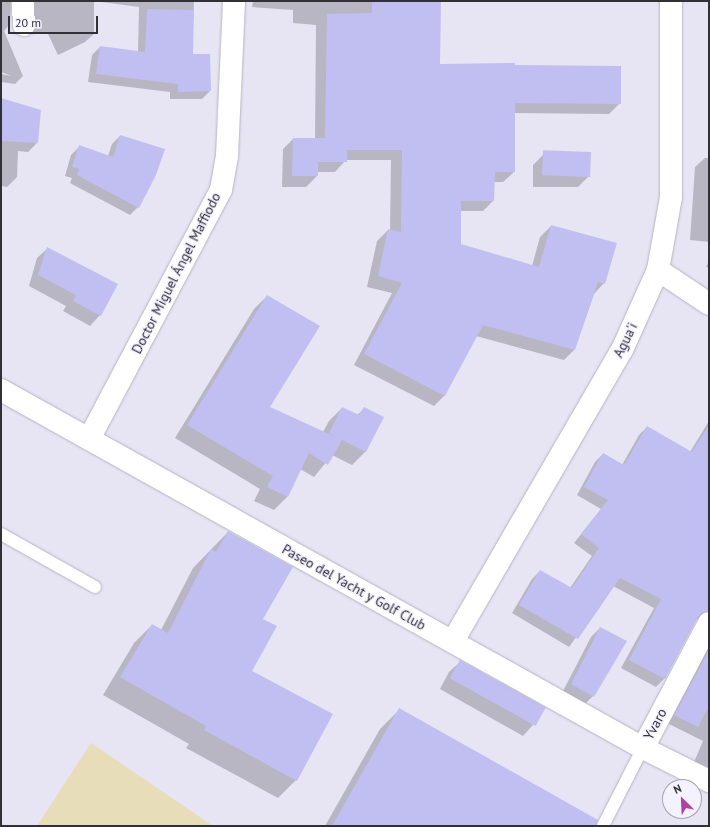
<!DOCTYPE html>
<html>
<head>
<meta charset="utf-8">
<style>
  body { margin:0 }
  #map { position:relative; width:710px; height:827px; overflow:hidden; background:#e7e4f4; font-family:"PT Sans",sans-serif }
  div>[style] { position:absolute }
  .sand>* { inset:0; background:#e7ddb8 }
  .shadow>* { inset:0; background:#0003 }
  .building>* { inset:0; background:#c1bff1; transform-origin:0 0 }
  .roads { filter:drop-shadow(0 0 1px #b7b3c3) drop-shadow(0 0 1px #b7b3c3) }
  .service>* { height:12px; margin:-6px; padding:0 6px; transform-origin:6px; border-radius:6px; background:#fff }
  .minor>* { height:22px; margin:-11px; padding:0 11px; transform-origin:11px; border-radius:11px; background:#fff }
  span { translate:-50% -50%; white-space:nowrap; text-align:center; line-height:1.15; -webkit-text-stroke:3px #f4f2ff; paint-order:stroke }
  .street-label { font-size:14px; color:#313036 }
  .frame { position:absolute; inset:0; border:2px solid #313036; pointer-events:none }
  .north { position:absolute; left:662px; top:779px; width:40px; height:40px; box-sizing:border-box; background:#f4f2ff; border:1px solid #a6a4af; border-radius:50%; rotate:336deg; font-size:11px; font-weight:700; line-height:16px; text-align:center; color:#313036 }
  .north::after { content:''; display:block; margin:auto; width:14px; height:18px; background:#b043a2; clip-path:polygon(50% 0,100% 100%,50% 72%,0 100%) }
  .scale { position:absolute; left:8px; top:16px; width:90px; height:18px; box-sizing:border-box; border:2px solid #313036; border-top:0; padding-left:5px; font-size:12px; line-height:14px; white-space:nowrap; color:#313036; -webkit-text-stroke:3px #f4f2ff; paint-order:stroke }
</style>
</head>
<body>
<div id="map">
  <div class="sand">
    <i style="clip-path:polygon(91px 743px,213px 826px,37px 826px)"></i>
  </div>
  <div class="shadow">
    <i style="clip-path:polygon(1px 1px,11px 1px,10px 24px,4px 31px,23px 76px,15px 84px,1px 82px,1px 74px,12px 76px,1px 72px)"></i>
    <i style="clip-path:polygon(23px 1px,194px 1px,192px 55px,210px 91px,202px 99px,170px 99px,170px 92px,88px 82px,92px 55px,100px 47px,138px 52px,139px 7px,94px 1px,94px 34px,85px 42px,58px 55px,48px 34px,28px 33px)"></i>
    <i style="clip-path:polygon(253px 1px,440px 1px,439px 65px,514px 66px,620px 103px,609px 114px,514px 113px,514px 172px,503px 182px,494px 182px,493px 201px,483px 211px,460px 211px,460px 245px,532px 266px,540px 237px,551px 226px,604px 283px,594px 294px,574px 350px,564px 360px,476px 336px,444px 396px,434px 406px,354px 365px,392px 293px,367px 287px,377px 241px,388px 230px,390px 231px,391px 160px,346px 160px,335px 172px,317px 172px,317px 176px,306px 187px,282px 187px,283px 149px,293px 139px,315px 139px,316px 25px,293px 23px,293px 10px,252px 7px)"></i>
    <i style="clip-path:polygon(1px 99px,37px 143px,28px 152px,18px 151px,17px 177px,7px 187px,1px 186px)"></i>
    <i style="clip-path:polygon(120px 136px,138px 207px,130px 215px,70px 183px,72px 178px,65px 176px,71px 155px,80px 146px,108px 156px,112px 144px)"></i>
    <i style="clip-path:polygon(544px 154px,589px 176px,578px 187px,533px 187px,533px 165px)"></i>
    <i style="clip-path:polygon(705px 158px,709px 158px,709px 242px,690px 240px,695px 167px)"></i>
    <i style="clip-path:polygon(48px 248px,100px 315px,90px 326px,63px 311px,66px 306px,29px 286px,37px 258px)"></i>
    <i style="clip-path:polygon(709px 261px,709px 268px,706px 267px)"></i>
    <i style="clip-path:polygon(267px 296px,269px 407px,323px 432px,329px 421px,342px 408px,357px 415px,364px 409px,366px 451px,352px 465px,332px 455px,314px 477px,300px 469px,287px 497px,274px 510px,254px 501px,260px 489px,175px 438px,254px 309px)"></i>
    <i style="clip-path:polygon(709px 421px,709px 623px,699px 618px,695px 621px,664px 679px,656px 687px,621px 668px,654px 608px,613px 586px,569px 647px,512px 613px,532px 579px,540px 571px,570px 588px,592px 556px,574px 543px,601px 509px,577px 495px,595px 462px,603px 454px,622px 465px,639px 435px,647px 427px,690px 452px)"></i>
    <i style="clip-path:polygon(228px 532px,262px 619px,250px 671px,296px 780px,278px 798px,186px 748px,189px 744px,103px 695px,134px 643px,152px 625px,161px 630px,193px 568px)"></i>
    <i style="clip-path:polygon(600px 628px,593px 696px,584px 705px,562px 693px,591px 637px)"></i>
    <i style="clip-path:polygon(709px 644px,709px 768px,694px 762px,703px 741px,667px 723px)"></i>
    <i style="clip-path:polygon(460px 662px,533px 725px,523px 736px,440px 689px,449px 672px)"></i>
    <i style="clip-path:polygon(400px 709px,575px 826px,325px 826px,380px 729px)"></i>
  </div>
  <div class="building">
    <i style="clip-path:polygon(372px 1px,441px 1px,440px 64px,515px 63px,515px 65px,621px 66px,621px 104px,515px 103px,515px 172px,495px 172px,494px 201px,461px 201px,461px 244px,539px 267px,551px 225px,617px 243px,605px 284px,598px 282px,575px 350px,483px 325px,445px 396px,364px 354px,402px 283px,378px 276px,388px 229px,401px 232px,402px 150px,347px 150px,347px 162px,318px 162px,318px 176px,292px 176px,293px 138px,325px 138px,327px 14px,372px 13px)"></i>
    <i style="clip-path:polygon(147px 9px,194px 10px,193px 54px,210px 54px,211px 91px,178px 92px,178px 84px,96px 74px,100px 46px,145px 52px)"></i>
    <i style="clip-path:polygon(1px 98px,41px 110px,38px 143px,1px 141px)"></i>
    <i style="clip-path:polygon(120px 135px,165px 149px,156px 175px,139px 208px,77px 175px,79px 169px,72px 167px,79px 145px,113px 157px)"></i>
    <i style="left:591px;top:152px;width:25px;height:48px;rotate:92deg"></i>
    <i style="clip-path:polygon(47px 247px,118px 284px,101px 316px,73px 301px,76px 295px,38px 275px)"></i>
    <i style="clip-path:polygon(267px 295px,320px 326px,270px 407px,338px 438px,329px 433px,342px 407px,359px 415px,364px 407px,384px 417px,366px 452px,342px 440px,328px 465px,309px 453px,288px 497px,267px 487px,273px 476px,187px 425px)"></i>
    <i style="clip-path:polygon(709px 425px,709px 611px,698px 617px,665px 679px,629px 660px,661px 599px,620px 578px,578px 639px,519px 605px,540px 570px,572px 588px,599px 548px,581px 534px,608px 500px,584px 487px,603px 453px,624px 465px,647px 426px,692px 452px)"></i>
    <i style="clip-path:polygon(228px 531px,293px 567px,263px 619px,277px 626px,252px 671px,333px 714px,297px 781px,204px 730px,206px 726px,120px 677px,152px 624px,168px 633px,211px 549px,216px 552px)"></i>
    <i style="clip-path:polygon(600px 627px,627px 641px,594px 697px,571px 684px)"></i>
    <i style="clip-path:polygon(709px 650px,709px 706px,698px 727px,674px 715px)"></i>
    <i style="left:460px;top:660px;width:98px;height:21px;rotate:29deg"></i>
    <i style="clip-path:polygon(399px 708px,598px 820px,596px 826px,332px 826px)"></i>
  </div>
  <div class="roads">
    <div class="service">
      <i style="left:1px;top:534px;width:108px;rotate:29.4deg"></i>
      <i style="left:603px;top:826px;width:88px;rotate:-62.9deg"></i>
    </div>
    <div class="minor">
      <i style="left:23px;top:1px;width:24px;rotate:88deg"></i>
      <i style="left:658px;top:270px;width:61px;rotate:33.7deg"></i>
      <i style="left:1px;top:390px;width:735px;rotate:29.15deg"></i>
      <i style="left:643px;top:748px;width:74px;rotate:26.6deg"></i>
      <i style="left:89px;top:439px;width:282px;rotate:-62.1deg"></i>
      <i style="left:221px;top:190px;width:35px;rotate:-80deg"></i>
      <i style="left:227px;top:156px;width:155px;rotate:-87.4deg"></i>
      <i style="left:453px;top:641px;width:337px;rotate:-59.9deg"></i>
      <i style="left:622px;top:350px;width:88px;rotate:-65.8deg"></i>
      <i style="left:658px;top:270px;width:74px;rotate:-79.9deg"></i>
      <i style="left:671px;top:197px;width:196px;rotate:-90deg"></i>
      <i style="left:643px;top:748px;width:141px;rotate:-62.2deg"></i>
    </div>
  </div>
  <div class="street-label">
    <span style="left:176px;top:273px;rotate:-63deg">Doctor Miguel Ángel Maffiodo</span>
    <span style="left:625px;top:340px;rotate:-64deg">Agua'i</span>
    <span style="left:354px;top:587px;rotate:29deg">Paseo del Yacht y Golf Club</span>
    <span style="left:655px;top:724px;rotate:-62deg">Yvaro</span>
  </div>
  <div class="frame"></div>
  <div class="north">N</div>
  <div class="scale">20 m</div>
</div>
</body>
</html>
